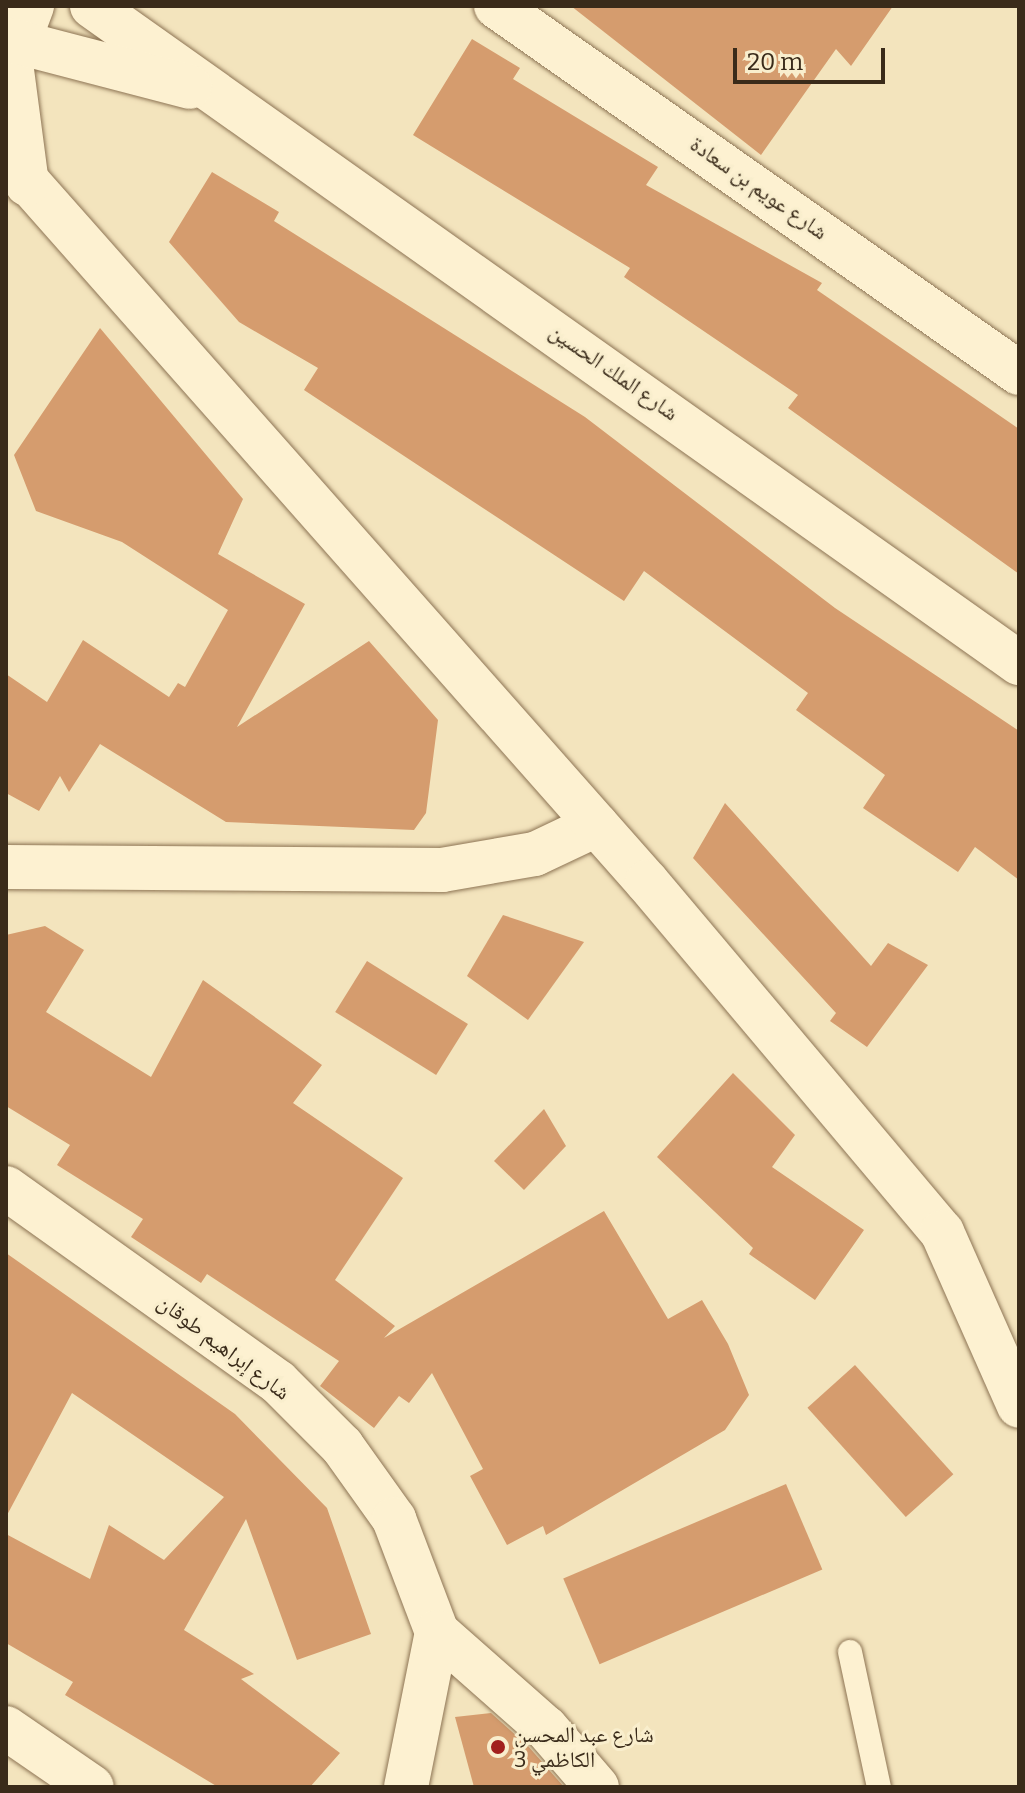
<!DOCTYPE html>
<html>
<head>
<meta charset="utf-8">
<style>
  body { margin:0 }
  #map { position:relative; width:1025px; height:1793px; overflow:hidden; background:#f3e4bd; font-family:Bitter,"Noto Naskh Arabic",serif }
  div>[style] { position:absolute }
  .building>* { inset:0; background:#d59c6e; transform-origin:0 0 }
  .roads { filter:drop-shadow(0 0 2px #8d7454) drop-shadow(0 0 2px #8d7454) }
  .service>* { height:24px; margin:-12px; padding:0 12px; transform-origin:12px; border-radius:12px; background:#fdf1d1 }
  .minor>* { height:44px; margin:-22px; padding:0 22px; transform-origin:22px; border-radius:22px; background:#fdf1d1 }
  .tertiary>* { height:44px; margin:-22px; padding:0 22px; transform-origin:22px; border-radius:22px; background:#fdf1d1 }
  .secondary>* { height:44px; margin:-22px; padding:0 22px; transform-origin:22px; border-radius:22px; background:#fdf1d1 }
  .dots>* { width:22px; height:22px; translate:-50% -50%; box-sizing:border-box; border:4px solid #f9eecd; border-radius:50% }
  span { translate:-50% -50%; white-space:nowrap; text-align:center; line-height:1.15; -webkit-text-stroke:6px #f9eecd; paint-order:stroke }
  .street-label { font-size:22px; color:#3a2b1a }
  .poi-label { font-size:22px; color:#3a2b1a }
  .left { translate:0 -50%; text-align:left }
  .frame { position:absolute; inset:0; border:8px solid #3a2b1a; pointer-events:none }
  .scale { position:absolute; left:733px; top:48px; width:152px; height:36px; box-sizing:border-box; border:4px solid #3a2b1a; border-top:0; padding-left:10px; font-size:24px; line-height:28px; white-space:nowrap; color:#3a2b1a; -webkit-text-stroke:6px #f9eecd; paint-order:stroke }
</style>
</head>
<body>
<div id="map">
  <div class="building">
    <i style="clip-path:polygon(571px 6px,893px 6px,851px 66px,836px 49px,761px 155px)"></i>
    <i style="clip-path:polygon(472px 39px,520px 68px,513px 79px,658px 167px,646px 185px,822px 283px,817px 290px,1019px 429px,1019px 574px,788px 408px,798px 395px,624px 277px,630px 268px,413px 135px)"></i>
    <i style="clip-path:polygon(212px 172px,279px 212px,274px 221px,585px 417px,835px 608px,1019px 731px,1019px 880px,975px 847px,958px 872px,863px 808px,885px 775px,796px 710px,808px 693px,644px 571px,624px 601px,304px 390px,318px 368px,239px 322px,169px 242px)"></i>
    <i style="clip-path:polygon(100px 328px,243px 499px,218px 554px,305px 604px,237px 727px,369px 641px,438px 720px,426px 813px,414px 830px,226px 822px,100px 744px,69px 792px,60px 776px,39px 811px,6px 793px,6px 674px,47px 702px,83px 640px,169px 697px,178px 683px,185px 687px,228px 610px,122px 542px,36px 511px,14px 455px)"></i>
    <i style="clip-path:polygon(725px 803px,871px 966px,888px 943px,928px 965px,867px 1047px,830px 1021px,836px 1013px,693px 858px)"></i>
    <i style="clip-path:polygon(503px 915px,584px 942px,528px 1020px,467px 976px)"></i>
    <i style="clip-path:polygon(45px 926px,84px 950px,46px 1012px,151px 1077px,203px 980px,322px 1065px,293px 1103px,403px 1178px,335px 1280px,395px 1326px,384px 1338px,604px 1211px,668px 1319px,702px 1300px,728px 1344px,749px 1395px,725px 1430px,546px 1535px,543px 1526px,507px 1545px,470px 1476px,483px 1469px,432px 1373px,409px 1403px,399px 1396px,374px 1428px,320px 1386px,339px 1361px,207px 1274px,201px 1283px,131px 1237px,143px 1219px,57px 1165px,70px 1145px,6px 1106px,6px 935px)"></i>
    <i style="left:367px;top:961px;width:119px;height:60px;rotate:32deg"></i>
    <i style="clip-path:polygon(733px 1073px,795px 1135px,772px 1167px,864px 1230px,815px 1300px,749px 1254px,753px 1248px,657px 1157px)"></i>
    <i style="clip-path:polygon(544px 1109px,566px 1146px,524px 1190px,494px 1161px)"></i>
    <i style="clip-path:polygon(6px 1253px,235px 1414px,327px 1508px,371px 1634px,297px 1660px,246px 1519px,184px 1630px,254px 1674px,241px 1679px,340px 1753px,310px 1787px,218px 1787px,65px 1695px,73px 1682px,6px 1643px,6px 1534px,90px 1579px,109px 1525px,164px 1560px,224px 1497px,72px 1393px,6px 1517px)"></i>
    <i style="left:855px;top:1365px;width:147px;height:64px;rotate:48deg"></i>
    <i style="left:786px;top:1484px;width:93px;height:242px;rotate:67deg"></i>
    <i style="clip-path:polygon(491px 1713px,528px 1746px,564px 1787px,474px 1787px,455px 1717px)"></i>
  </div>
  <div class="roads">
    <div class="service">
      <i style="left:850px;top:1652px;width:138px;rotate:77.9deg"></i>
    </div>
    <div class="minor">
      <i style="left:496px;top:6px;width:639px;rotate:35.06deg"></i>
      <i style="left:6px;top:867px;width:436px;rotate:0.4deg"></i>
      <i style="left:442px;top:870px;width:94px;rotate:-9.8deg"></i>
      <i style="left:535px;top:854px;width:68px;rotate:-25.4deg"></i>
      <i style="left:6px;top:1188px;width:334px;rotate:35.5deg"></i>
      <i style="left:278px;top:1382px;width:91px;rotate:45deg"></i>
      <i style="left:342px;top:1446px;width:90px;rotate:54.5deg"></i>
      <i style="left:394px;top:1519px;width:121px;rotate:69.2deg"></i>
      <i style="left:437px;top:1632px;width:145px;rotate:41.4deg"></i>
      <i style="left:546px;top:1728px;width:78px;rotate:49.2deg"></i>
      <i style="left:6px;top:1728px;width:104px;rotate:34.5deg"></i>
      <i style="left:406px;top:1787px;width:158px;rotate:-78.7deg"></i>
    </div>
    <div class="tertiary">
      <i style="left:6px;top:157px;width:968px;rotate:48.52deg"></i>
      <i style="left:647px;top:882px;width:458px;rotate:49.9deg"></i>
      <i style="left:942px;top:1232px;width:190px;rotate:66.1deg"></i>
      <i style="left:27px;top:184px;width:123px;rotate:-97.5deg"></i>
      <i style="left:11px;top:62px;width:60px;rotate:-69.4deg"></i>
    </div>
    <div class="secondary">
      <i style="left:92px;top:6px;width:1136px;rotate:35.33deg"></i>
      <i style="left:6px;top:39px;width:190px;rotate:14.6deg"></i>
    </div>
  </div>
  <div class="dots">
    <i style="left:498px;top:1747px;background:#a2201d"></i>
  </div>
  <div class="street-label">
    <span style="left:759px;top:188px;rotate:35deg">شارع عويم بن سعادة</span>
    <span style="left:614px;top:372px;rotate:35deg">شارع الملك الحسين</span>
    <span style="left:224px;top:1347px;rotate:37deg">شارع إبراهيم طوقان</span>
  </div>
  <div class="poi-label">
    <span class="left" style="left:514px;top:1747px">شارع عبد المحسن<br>الكاظمي 3</span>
  </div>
  <div class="frame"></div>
  <div class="scale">20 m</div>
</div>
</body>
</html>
